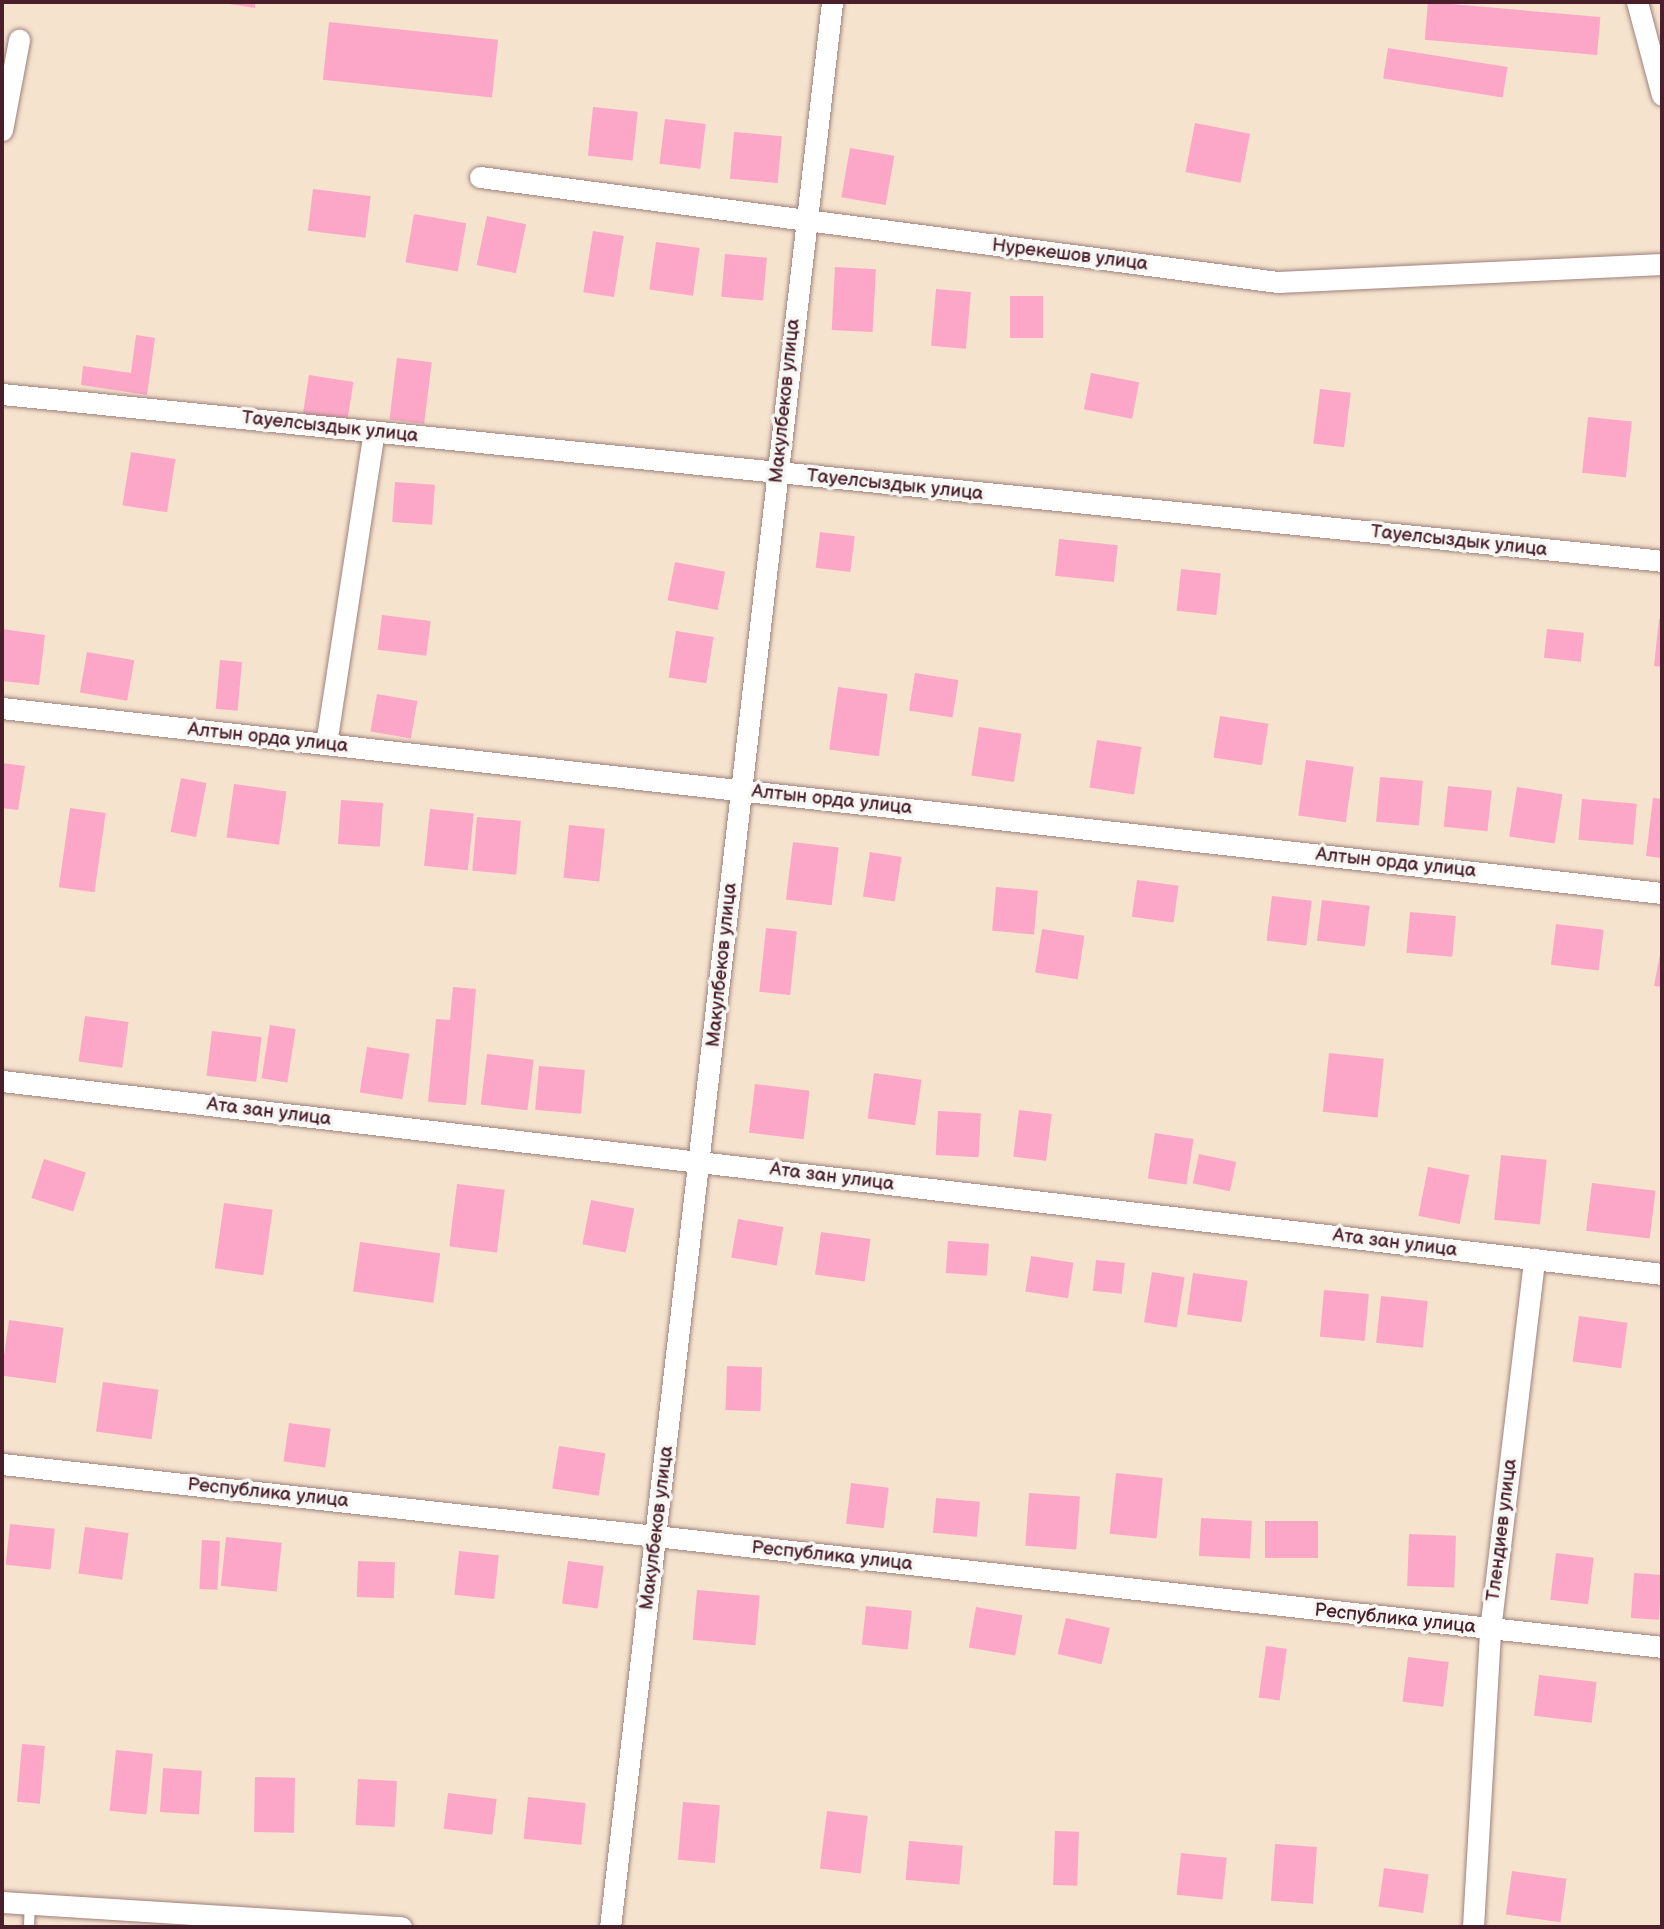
<!DOCTYPE html>
<html>
<head>
<meta charset="utf-8">
<style>
  body { margin:0 }
  #map { position:relative; width:1664px; height:1929px; overflow:hidden; background:#f5e3ce; font-family:"Balsamiq Sans",sans-serif }
  div>[style] { position:absolute }
  .building>* { inset:0; background:#fca7c7; transform-origin:0 0 }
  .roads { filter:drop-shadow(0 0 2px #a0817c) drop-shadow(0 0 2px #a0817c) }
  .service>* { height:10px; margin:-5px; padding:0 5px; transform-origin:5px; border-radius:5px; background:#fff }
  .minor>* { height:21px; margin:-10.5px; padding:0 10.5px; transform-origin:10.5px; border-radius:10.5px; background:#fff }
  span { translate:-50% -50%; white-space:nowrap; text-align:center; line-height:1.15; -webkit-text-stroke:7px #f6f6f2; paint-order:stroke }
  .street-label { font-size:19px; color:#4a1f2b }
  .frame { position:absolute; inset:0; border:4px solid #4a1f2b; pointer-events:none }
</style>
</head>
<body>
<div id="map">
  <div class="building">
    <i style="clip-path:polygon(217px 2px,255px 2px,255px 8px)"></i>
    <i style="left:1428px;top:2px;width:173px;height:38px;rotate:5deg"></i>
    <i style="left:329px;top:22px;width:170px;height:58px;rotate:6deg"></i>
    <i style="left:1388px;top:48px;width:121px;height:31px;rotate:9deg"></i>
    <i style="left:593px;top:107px;width:45px;height:49px;rotate:6deg"></i>
    <i style="left:665px;top:119px;width:41px;height:45px;rotate:7deg"></i>
    <i style="left:1195px;top:123px;width:56px;height:50px;rotate:11deg"></i>
    <i style="left:734px;top:132px;width:48px;height:47px;rotate:5deg"></i>
    <i style="left:850px;top:148px;width:45px;height:50px;rotate:10deg"></i>
    <i style="left:313px;top:189px;width:58px;height:42px;rotate:7deg"></i>
    <i style="left:414px;top:214px;width:53px;height:49px;rotate:10deg"></i>
    <i style="left:487px;top:216px;width:40px;height:50px;rotate:12deg"></i>
    <i style="left:593px;top:231px;width:31px;height:62px;rotate:9deg"></i>
    <i style="left:656px;top:242px;width:44px;height:48px;rotate:8deg"></i>
    <i style="left:725px;top:254px;width:42px;height:43px;rotate:5deg"></i>
    <i style="left:835px;top:267px;width:41px;height:63px;rotate:3deg"></i>
    <i style="left:936px;top:289px;width:35px;height:57px;rotate:5deg"></i>
    <i style="left:1010px;top:296px;width:33px;height:42px"></i>
    <i style="clip-path:polygon(136px 335px,155px 338px,147px 395px,81px 385px,83px 366px,131px 373px)"></i>
    <i style="left:397px;top:358px;width:35px;height:62px;rotate:7deg"></i>
    <i style="left:1091px;top:373px;width:49px;height:37px;rotate:11deg"></i>
    <i style="left:309px;top:375px;width:45px;height:40px;rotate:9deg"></i>
    <i style="left:1320px;top:389px;width:31px;height:55px;rotate:7deg"></i>
    <i style="left:1588px;top:417px;width:44px;height:56px;rotate:6deg"></i>
    <i style="left:131px;top:452px;width:45px;height:54px;rotate:9deg"></i>
    <i style="left:395px;top:482px;width:40px;height:40px;rotate:4deg"></i>
    <i style="left:820px;top:532px;width:35px;height:36px;rotate:7deg"></i>
    <i style="left:1059px;top:539px;width:59px;height:37px;rotate:6deg"></i>
    <i style="left:675px;top:562px;width:51px;height:39px;rotate:11deg"></i>
    <i style="left:1181px;top:569px;width:40px;height:42px;rotate:6deg"></i>
    <i style="left:382px;top:615px;width:49px;height:35px;rotate:7deg"></i>
    <i style="clip-path:polygon(1659px 619px,1662px 620px,1662px 667px,1654px 666px)"></i>
    <i style="clip-path:polygon(2px 629px,45px 635px,39px 685px,2px 681px)"></i>
    <i style="left:1547px;top:629px;width:37px;height:29px;rotate:6deg"></i>
    <i style="left:676px;top:631px;width:38px;height:47px;rotate:9deg"></i>
    <i style="left:87px;top:652px;width:48px;height:41px;rotate:10deg"></i>
    <i style="left:220px;top:660px;width:22px;height:49px;rotate:5deg"></i>
    <i style="left:915px;top:673px;width:44px;height:38px;rotate:9deg"></i>
    <i style="left:838px;top:687px;width:50px;height:63px;rotate:8deg"></i>
    <i style="left:377px;top:694px;width:41px;height:38px;rotate:10deg"></i>
    <i style="left:1220px;top:716px;width:49px;height:42px;rotate:9deg"></i>
    <i style="left:979px;top:727px;width:43px;height:49px;rotate:9deg"></i>
    <i style="left:1097px;top:740px;width:45px;height:48px;rotate:9deg"></i>
    <i style="left:1306px;top:760px;width:48px;height:56px;rotate:8deg"></i>
    <i style="clip-path:polygon(2px 763px,25px 766px,18px 810px,2px 808px)"></i>
    <i style="left:1380px;top:777px;width:43px;height:45px;rotate:5deg"></i>
    <i style="left:181px;top:778px;width:26px;height:55px;rotate:11deg"></i>
    <i style="left:234px;top:784px;width:53px;height:54px;rotate:8deg"></i>
    <i style="left:1448px;top:786px;width:44px;height:41px;rotate:6deg"></i>
    <i style="left:1517px;top:787px;width:46px;height:50px;rotate:9deg"></i>
    <i style="clip-path:polygon(1653px 798px,1662px 799px,1662px 858px,1646px 856px)"></i>
    <i style="left:1582px;top:799px;width:55px;height:41px;rotate:5deg"></i>
    <i style="left:341px;top:800px;width:42px;height:44px;rotate:4deg"></i>
    <i style="left:70px;top:808px;width:36px;height:80px;rotate:8deg"></i>
    <i style="left:430px;top:809px;width:44px;height:57px;rotate:6deg"></i>
    <i style="left:477px;top:817px;width:44px;height:54px;rotate:5deg"></i>
    <i style="left:569px;top:825px;width:36px;height:53px;rotate:6deg"></i>
    <i style="left:793px;top:842px;width:46px;height:58px;rotate:7deg"></i>
    <i style="left:870px;top:852px;width:32px;height:45px;rotate:9deg"></i>
    <i style="left:1137px;top:880px;width:42px;height:37px;rotate:8deg"></i>
    <i style="left:996px;top:887px;width:42px;height:44px;rotate:5deg"></i>
    <i style="left:1272px;top:896px;width:40px;height:45px;rotate:7deg"></i>
    <i style="left:1322px;top:900px;width:48px;height:41px;rotate:7deg"></i>
    <i style="left:1410px;top:912px;width:46px;height:41px;rotate:5deg"></i>
    <i style="left:1556px;top:924px;width:48px;height:41px;rotate:7deg"></i>
    <i style="left:766px;top:928px;width:31px;height:64px;rotate:6deg"></i>
    <i style="left:1042px;top:929px;width:43px;height:44px;rotate:9deg"></i>
    <i style="clip-path:polygon(1662px 944px,1662px 987px,1654px 986px)"></i>
    <i style="clip-path:polygon(453px 987px,476px 989px,466px 1105px,428px 1102px,436px 1019px,450px 1020px)"></i>
    <i style="left:85px;top:1016px;width:44px;height:46px;rotate:8deg"></i>
    <i style="left:270px;top:1025px;width:26px;height:54px;rotate:9deg"></i>
    <i style="left:212px;top:1031px;width:50px;height:45px;rotate:7deg"></i>
    <i style="left:367px;top:1047px;width:43px;height:46px;rotate:9deg"></i>
    <i style="left:1329px;top:1053px;width:55px;height:59px;rotate:6deg"></i>
    <i style="left:487px;top:1054px;width:47px;height:51px;rotate:7deg"></i>
    <i style="left:539px;top:1066px;width:46px;height:44px;rotate:5deg"></i>
    <i style="left:874px;top:1073px;width:48px;height:46px;rotate:8deg"></i>
    <i style="left:755px;top:1084px;width:55px;height:49px;rotate:7deg"></i>
    <i style="left:1019px;top:1110px;width:33px;height:47px;rotate:7deg"></i>
    <i style="left:938px;top:1111px;width:43px;height:44px;rotate:3deg"></i>
    <i style="left:1155px;top:1133px;width:39px;height:46px;rotate:9deg"></i>
    <i style="left:1199px;top:1154px;width:38px;height:30px;rotate:12deg"></i>
    <i style="left:1501px;top:1155px;width:46px;height:65px;rotate:6deg"></i>
    <i style="left:44px;top:1159px;width:44px;height:41px;rotate:18deg"></i>
    <i style="left:1428px;top:1167px;width:42px;height:50px;rotate:11deg"></i>
    <i style="left:1592px;top:1183px;width:64px;height:48px;rotate:7deg"></i>
    <i style="left:457px;top:1184px;width:48px;height:63px;rotate:7deg"></i>
    <i style="left:591px;top:1200px;width:44px;height:45px;rotate:11deg"></i>
    <i style="left:224px;top:1203px;width:49px;height:66px;rotate:8deg"></i>
    <i style="left:738px;top:1219px;width:46px;height:39px;rotate:10deg"></i>
    <i style="left:821px;top:1232px;width:50px;height:43px;rotate:8deg"></i>
    <i style="left:948px;top:1241px;width:41px;height:32px;rotate:4deg"></i>
    <i style="left:360px;top:1242px;width:81px;height:50px;rotate:8deg"></i>
    <i style="left:1031px;top:1256px;width:43px;height:36px;rotate:9deg"></i>
    <i style="left:1096px;top:1260px;width:29px;height:31px;rotate:6deg"></i>
    <i style="left:1152px;top:1272px;width:33px;height:51px;rotate:9deg"></i>
    <i style="left:1193px;top:1273px;width:55px;height:42px;rotate:8deg"></i>
    <i style="left:1324px;top:1290px;width:45px;height:47px;rotate:5deg"></i>
    <i style="left:1381px;top:1296px;width:47px;height:47px;rotate:6deg"></i>
    <i style="left:1579px;top:1316px;width:49px;height:46px;rotate:8deg"></i>
    <i style="left:9px;top:1320px;width:55px;height:56px;rotate:8deg"></i>
    <i style="left:727px;top:1366px;width:35px;height:44px;rotate:2deg"></i>
    <i style="left:103px;top:1382px;width:56px;height:50px;rotate:8deg"></i>
    <i style="left:289px;top:1423px;width:42px;height:39px;rotate:8deg"></i>
    <i style="left:559px;top:1446px;width:47px;height:43px;rotate:9deg"></i>
    <i style="left:1116px;top:1473px;width:47px;height:61px;rotate:6deg"></i>
    <i style="left:851px;top:1483px;width:38px;height:41px;rotate:7deg"></i>
    <i style="left:1029px;top:1493px;width:51px;height:53px;rotate:4deg"></i>
    <i style="left:936px;top:1498px;width:44px;height:35px;rotate:5deg"></i>
    <i style="left:1201px;top:1518px;width:51px;height:38px;rotate:3deg"></i>
    <i style="left:1265px;top:1521px;width:53px;height:37px"></i>
    <i style="left:10px;top:1524px;width:45px;height:41px;rotate:6deg"></i>
    <i style="left:85px;top:1527px;width:44px;height:47px;rotate:8deg"></i>
    <i style="left:1409px;top:1534px;width:47px;height:52px;rotate:2deg"></i>
    <i style="left:226px;top:1537px;width:56px;height:49px;rotate:6deg"></i>
    <i style="left:202px;top:1540px;width:18px;height:49px;rotate:3deg"></i>
    <i style="left:459px;top:1551px;width:40px;height:44px;rotate:6deg"></i>
    <i style="left:1556px;top:1553px;width:38px;height:47px;rotate:7deg"></i>
    <i style="left:358px;top:1561px;width:37px;height:36px;rotate:2deg"></i>
    <i style="left:568px;top:1561px;width:36px;height:43px;rotate:8deg"></i>
    <i style="left:1634px;top:1573px;width:28px;height:45px;rotate:4deg"></i>
    <i style="left:697px;top:1590px;width:63px;height:50px;rotate:5deg"></i>
    <i style="left:866px;top:1606px;width:46px;height:39px;rotate:6deg"></i>
    <i style="left:976px;top:1607px;width:47px;height:41px;rotate:10deg"></i>
    <i style="left:1066px;top:1618px;width:45px;height:37px;rotate:13deg"></i>
    <i style="left:1266px;top:1646px;width:21px;height:52px;rotate:8deg"></i>
    <i style="left:1408px;top:1657px;width:41px;height:45px;rotate:7deg"></i>
    <i style="left:1539px;top:1675px;width:58px;height:41px;rotate:7deg"></i>
    <i style="left:22px;top:1744px;width:23px;height:58px;rotate:5deg"></i>
    <i style="left:116px;top:1750px;width:37px;height:61px;rotate:6deg"></i>
    <i style="left:163px;top:1768px;width:39px;height:44px;rotate:4deg"></i>
    <i style="left:255px;top:1777px;width:40px;height:55px;rotate:1deg"></i>
    <i style="left:358px;top:1779px;width:39px;height:46px;rotate:3deg"></i>
    <i style="left:448px;top:1793px;width:49px;height:36px;rotate:7deg"></i>
    <i style="left:528px;top:1797px;width:58px;height:42px;rotate:6deg"></i>
    <i style="left:683px;top:1802px;width:37px;height:58px;rotate:5deg"></i>
    <i style="left:827px;top:1811px;width:41px;height:58px;rotate:7deg"></i>
    <i style="left:1055px;top:1831px;width:24px;height:54px;rotate:2deg"></i>
    <i style="left:909px;top:1841px;width:54px;height:39px;rotate:5deg"></i>
    <i style="left:1275px;top:1844px;width:42px;height:57px;rotate:4deg"></i>
    <i style="left:1181px;top:1853px;width:46px;height:42px;rotate:6deg"></i>
    <i style="left:1384px;top:1868px;width:45px;height:39px;rotate:8deg"></i>
    <i style="left:1512px;top:1871px;width:55px;height:44px;rotate:8deg"></i>
  </div>
  <div class="roads">
    <div class="service">
      <i style="left:29px;top:1927px;width:23px;rotate:-88deg"></i>
    </div>
    <div class="minor">
      <i style="left:1637px;top:2px;width:96px;rotate:75deg"></i>
      <i style="left:2px;top:130px;width:92px;rotate:-79.3deg"></i>
      <i style="left:480px;top:177px;width:805px;rotate:7.5deg"></i>
      <i style="left:1278px;top:282px;width:384px;rotate:-2.7deg"></i>
      <i style="left:2px;top:394px;width:1668px;rotate:5.74deg"></i>
      <i style="left:2px;top:708px;width:1670px;rotate:6.36deg"></i>
      <i style="left:326px;top:744px;width:316px;rotate:-81.3deg"></i>
      <i style="left:2px;top:1081px;width:1671px;rotate:6.63deg"></i>
      <i style="left:2px;top:1464px;width:1670px;rotate:6.29deg"></i>
      <i style="left:2px;top:1902px;width:400px;rotate:3.6deg"></i>
      <i style="left:610px;top:1927px;width:1938px;rotate:-83.42deg"></i>
      <i style="left:1473px;top:1927px;width:297px;rotate:-86.7deg"></i>
      <i style="left:1490px;top:1630px;width:374px;rotate:-83.2deg"></i>
    </div>
  </div>
  <div class="street-label">
    <span style="left:1070px;top:255px;rotate:7deg">Нурекешов улица</span>
    <span style="left:785px;top:401px;rotate:-84deg">Макулбеков улица</span>
    <span style="left:330px;top:427px;rotate:6deg">Тауелсыздык улица</span>
    <span style="left:895px;top:485px;rotate:6deg">Тауелсыздык улица</span>
    <span style="left:1459px;top:541px;rotate:6deg">Тауелсыздык улица</span>
    <span style="left:268px;top:738px;rotate:6deg">Алтын орда улица</span>
    <span style="left:832px;top:800px;rotate:6deg">Алтын орда улица</span>
    <span style="left:1396px;top:863px;rotate:6deg">Алтын орда улица</span>
    <span style="left:722px;top:965px;rotate:-84deg">Макулбеков улица</span>
    <span style="left:269px;top:1112px;rotate:7deg">Ата зан улица</span>
    <span style="left:832px;top:1177px;rotate:7deg">Ата зан улица</span>
    <span style="left:1395px;top:1243px;rotate:7deg">Ата зан улица</span>
    <span style="left:268px;top:1493px;rotate:6deg">Республика улица</span>
    <span style="left:657px;top:1528px;rotate:-83deg">Макулбеков улица</span>
    <span style="left:1502px;top:1530px;rotate:-83deg">Тлендиев улица</span>
    <span style="left:832px;top:1556px;rotate:6deg">Республика улица</span>
    <span style="left:1395px;top:1619px;rotate:6deg">Республика улица</span>
  </div>
  <div class="frame"></div>
</div>
</body>
</html>
